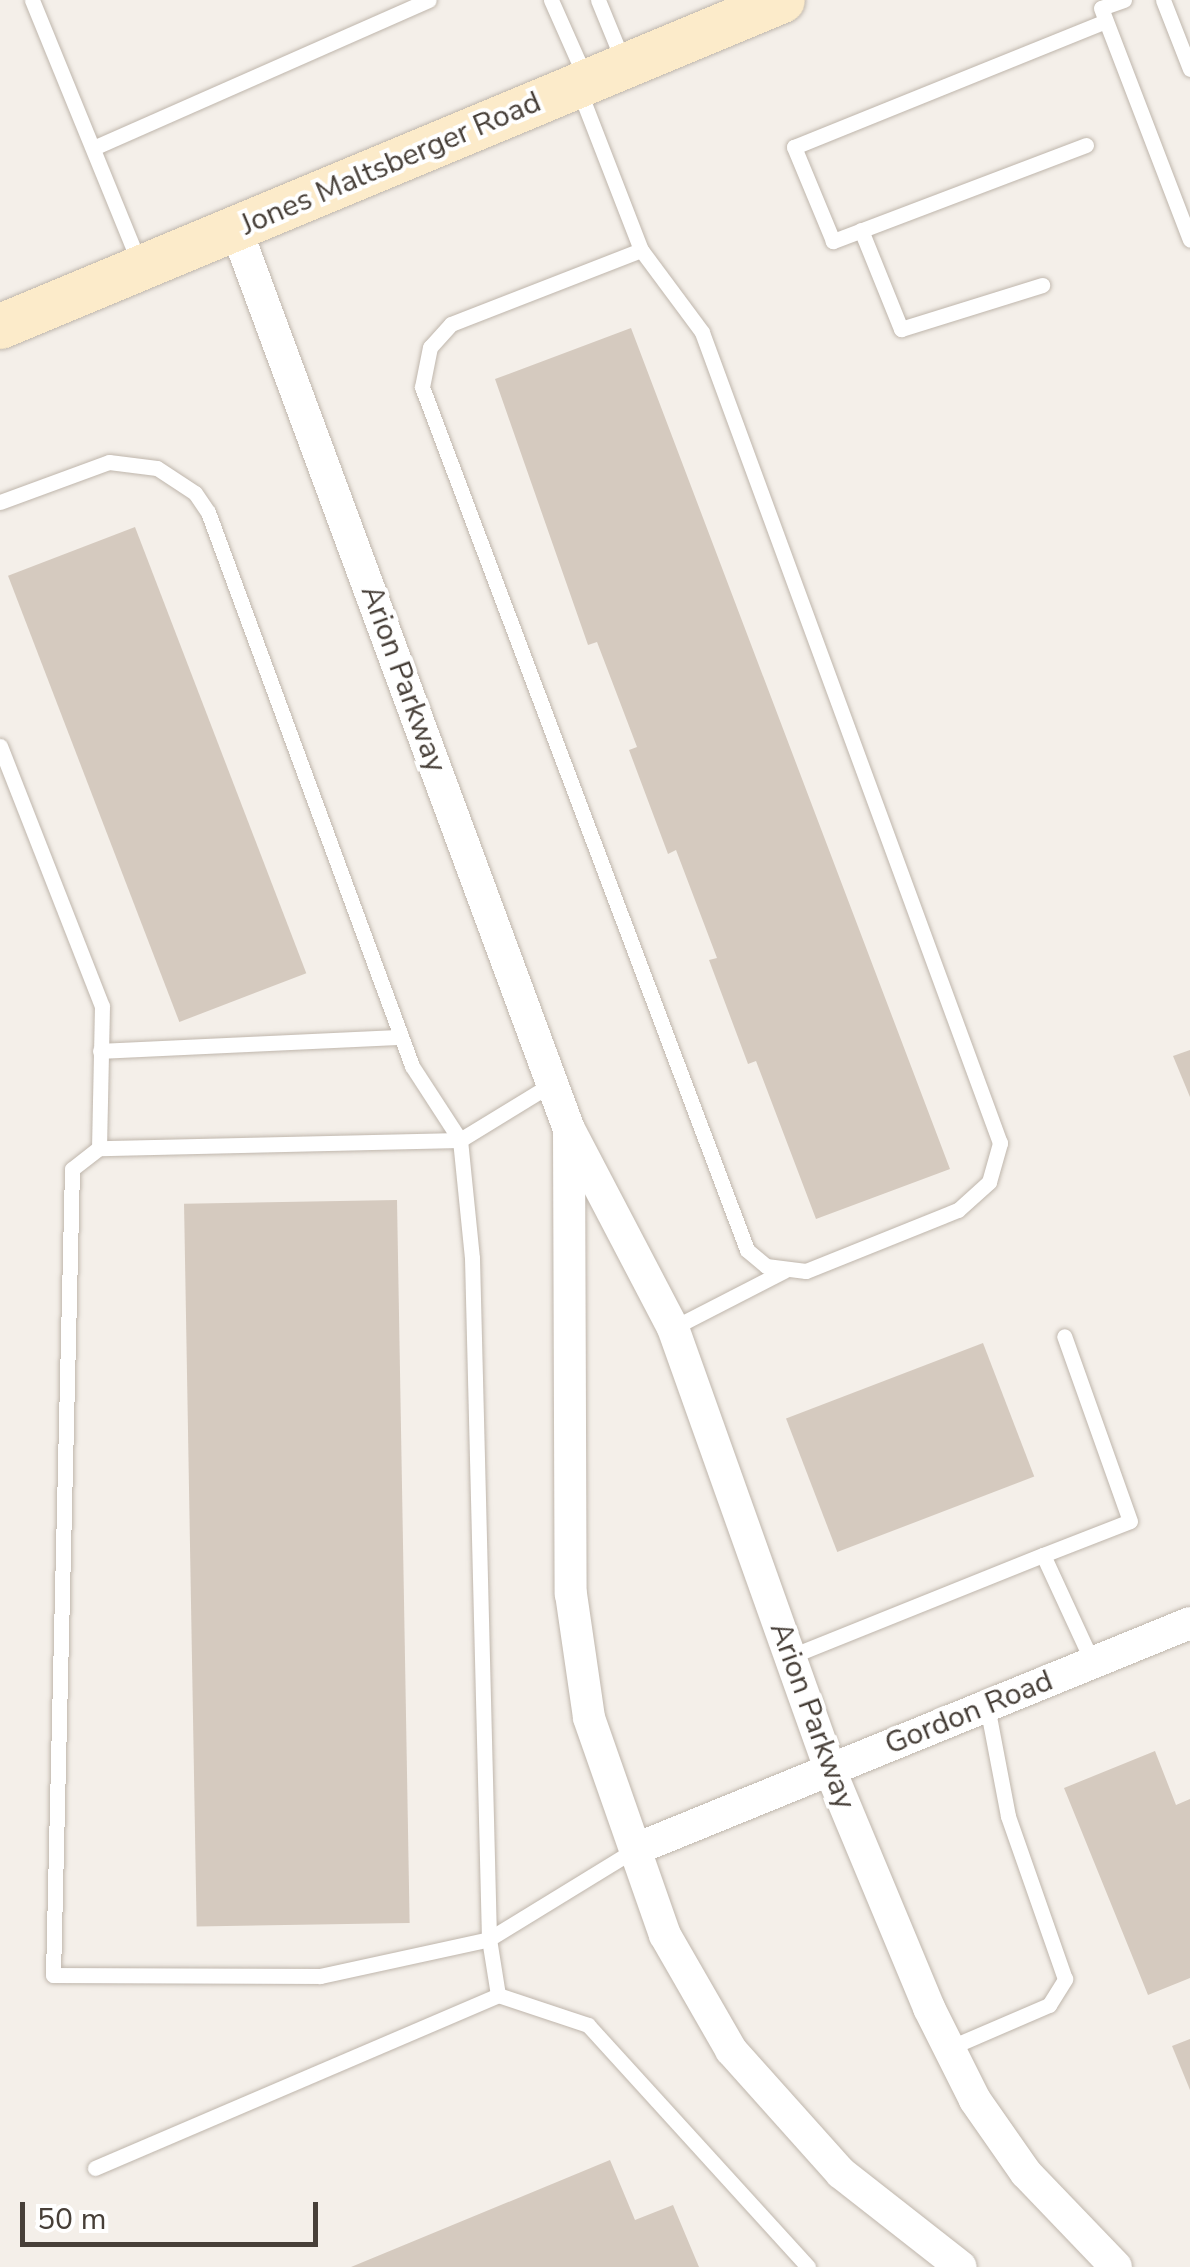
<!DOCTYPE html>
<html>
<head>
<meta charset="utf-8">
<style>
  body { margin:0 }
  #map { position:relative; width:1190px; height:2267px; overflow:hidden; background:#f4efe9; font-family:"Nunito Sans",sans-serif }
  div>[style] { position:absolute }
  .building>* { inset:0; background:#d5cabf; transform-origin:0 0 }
  .roads { filter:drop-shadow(0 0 2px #bfb6ac) drop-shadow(0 0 2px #bfb6ac) }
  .lane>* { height:15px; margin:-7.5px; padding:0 7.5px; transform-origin:7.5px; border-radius:7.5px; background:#fff }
  .street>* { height:32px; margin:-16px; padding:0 16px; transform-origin:16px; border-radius:16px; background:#fff }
  .secondary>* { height:45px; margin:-22.5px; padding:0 22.5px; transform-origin:22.5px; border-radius:22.5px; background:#fcebca }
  span { translate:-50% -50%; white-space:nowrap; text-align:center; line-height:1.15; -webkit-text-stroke:8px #fff; paint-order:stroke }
  .street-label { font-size:30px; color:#473f38 }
  .scale { position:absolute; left:20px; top:2202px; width:298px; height:45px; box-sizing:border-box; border:5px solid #473f38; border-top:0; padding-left:12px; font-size:30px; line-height:35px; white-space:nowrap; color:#473f38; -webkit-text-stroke:8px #fff; paint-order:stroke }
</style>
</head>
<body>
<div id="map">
  <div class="building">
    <i style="clip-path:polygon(631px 328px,950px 1169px,816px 1219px,756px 1061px,748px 1064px,709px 960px,717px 958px,676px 850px,668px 854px,629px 750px,637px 747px,597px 642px,588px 645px,495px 379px)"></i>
    <i style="left:135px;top:527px;width:478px;height:136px;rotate:69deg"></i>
    <i style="clip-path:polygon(1190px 1050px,1190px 1097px,1173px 1056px)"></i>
    <i style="left:397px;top:1200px;width:723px;height:213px;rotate:89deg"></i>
    <i style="left:983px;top:1343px;width:143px;height:211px;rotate:69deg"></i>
    <i style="clip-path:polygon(1155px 1751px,1176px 1805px,1190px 1799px,1190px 1978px,1148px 1995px,1064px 1788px)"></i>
    <i style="clip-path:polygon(1190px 2039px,1190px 2090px,1172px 2046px)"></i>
    <i style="clip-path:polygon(610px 2160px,635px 2220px,673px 2205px,699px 2267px,351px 2267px)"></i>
  </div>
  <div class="roads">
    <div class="lane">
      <i style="left:32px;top:0;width:285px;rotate:67.8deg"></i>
      <i style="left:551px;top:0;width:86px;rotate:66.1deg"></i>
      <i style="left:598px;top:0;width:66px;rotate:67.7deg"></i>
      <i style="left:1124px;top:0;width:24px;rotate:161deg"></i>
      <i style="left:1101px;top:8px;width:248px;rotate:69deg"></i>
      <i style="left:1163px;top:0;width:74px;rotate:68.6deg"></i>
      <i style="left:579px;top:90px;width:172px;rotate:68.8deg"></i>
      <i style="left:641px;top:250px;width:204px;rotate:158.7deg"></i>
      <i style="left:451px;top:324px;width:31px;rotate:132deg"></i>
      <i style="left:430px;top:347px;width:41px;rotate:101.3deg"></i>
      <i style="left:422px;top:387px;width:922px;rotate:69.36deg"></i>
      <i style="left:747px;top:1250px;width:25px;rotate:40deg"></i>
      <i style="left:766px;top:1266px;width:40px;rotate:7.1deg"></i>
      <i style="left:806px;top:1271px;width:164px;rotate:-21.9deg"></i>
      <i style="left:958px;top:1210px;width:42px;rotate:-42.1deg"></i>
      <i style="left:989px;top:1182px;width:41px;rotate:-74.2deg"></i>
      <i style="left:1000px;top:1143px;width:864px;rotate:-110.18deg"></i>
      <i style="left:702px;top:332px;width:102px;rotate:-126.6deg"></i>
      <i style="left:1086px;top:145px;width:271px;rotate:159.2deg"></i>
      <i style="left:833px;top:241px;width:102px;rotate:-112.5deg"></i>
      <i style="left:794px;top:147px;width:336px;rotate:-22deg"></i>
      <i style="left:93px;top:148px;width:367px;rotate:-23.8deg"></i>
      <i style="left:861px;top:230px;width:107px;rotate:68deg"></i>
      <i style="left:901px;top:329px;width:148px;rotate:-17.3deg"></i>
      <i style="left:0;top:502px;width:116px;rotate:-20.2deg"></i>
      <i style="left:109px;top:462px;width:48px;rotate:7.1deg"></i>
      <i style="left:157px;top:468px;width:45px;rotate:33.3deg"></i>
      <i style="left:195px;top:493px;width:23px;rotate:56deg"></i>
      <i style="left:208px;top:512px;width:590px;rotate:69.78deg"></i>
      <i style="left:412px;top:1066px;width:88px;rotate:57deg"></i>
      <i style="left:0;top:746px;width:279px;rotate:68.6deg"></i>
      <i style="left:102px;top:1006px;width:142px;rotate:91.2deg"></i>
      <i style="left:100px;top:1051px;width:301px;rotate:-2.7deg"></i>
      <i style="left:460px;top:1140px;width:361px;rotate:178.7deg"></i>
      <i style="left:99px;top:1148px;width:34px;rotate:142deg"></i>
      <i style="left:72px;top:1169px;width:806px;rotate:91.35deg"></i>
      <i style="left:53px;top:1975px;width:267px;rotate:0.2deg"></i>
      <i style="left:320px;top:1976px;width:173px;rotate:-12.3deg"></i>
      <i style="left:489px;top:1939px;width:681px;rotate:-91.43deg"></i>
      <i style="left:472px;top:1258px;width:119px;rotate:-95.8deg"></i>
      <i style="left:460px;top:1140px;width:109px;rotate:-31.5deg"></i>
      <i style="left:673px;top:1328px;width:125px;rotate:-27.2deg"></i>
      <i style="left:1043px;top:1555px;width:93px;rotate:-21.3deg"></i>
      <i style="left:1130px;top:1521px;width:196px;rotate:-109.6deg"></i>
      <i style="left:789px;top:1657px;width:274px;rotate:-21.9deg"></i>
      <i style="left:1043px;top:1555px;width:119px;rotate:65.2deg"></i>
      <i style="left:498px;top:1995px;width:57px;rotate:-99.1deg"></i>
      <i style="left:489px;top:1939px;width:172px;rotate:-31.5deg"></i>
      <i style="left:949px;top:2048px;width:109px;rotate:-23.3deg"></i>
      <i style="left:1049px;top:2005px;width:31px;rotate:-58deg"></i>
      <i style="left:1065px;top:1979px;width:173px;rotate:-109.3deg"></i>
      <i style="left:1008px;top:1816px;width:112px;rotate:-100.8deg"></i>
      <i style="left:95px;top:2168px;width:439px;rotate:-23.2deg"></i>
      <i style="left:498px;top:1995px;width:95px;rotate:18.4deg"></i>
      <i style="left:588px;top:2025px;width:327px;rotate:47.7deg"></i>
    </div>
    <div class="street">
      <i style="left:236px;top:229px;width:960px;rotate:69.7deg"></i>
      <i style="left:569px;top:1129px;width:225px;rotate:62.4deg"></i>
      <i style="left:673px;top:1328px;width:469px;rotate:70.4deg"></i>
      <i style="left:830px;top:1770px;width:258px;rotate:67.4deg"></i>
      <i style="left:929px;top:2008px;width:103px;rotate:63.4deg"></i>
      <i style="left:975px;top:2100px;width:89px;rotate:55.1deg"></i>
      <i style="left:1026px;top:2173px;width:130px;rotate:46.2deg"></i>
      <i style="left:569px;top:1133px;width:461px;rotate:89.8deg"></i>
      <i style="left:571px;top:1594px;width:125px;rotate:81.7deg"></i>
      <i style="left:589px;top:1718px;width:230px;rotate:70.7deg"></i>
      <i style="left:665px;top:1935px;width:133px;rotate:60.1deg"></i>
      <i style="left:731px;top:2050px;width:165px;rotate:48.2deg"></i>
      <i style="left:841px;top:2173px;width:152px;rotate:38.1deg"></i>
      <i style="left:636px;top:1849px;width:598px;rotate:-22.19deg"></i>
    </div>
    <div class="secondary">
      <i style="left:0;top:326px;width:847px;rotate:-22.63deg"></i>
    </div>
  </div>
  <div class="street-label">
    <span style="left:391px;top:164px;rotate:-23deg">Jones Maltsberger Road</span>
    <span style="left:403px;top:679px;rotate:70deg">Arion Parkway</span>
    <span style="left:969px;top:1713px;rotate:-22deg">Gordon Road</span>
    <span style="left:812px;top:1716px;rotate:70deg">Arion Parkway</span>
  </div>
  <div class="scale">50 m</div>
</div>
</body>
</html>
